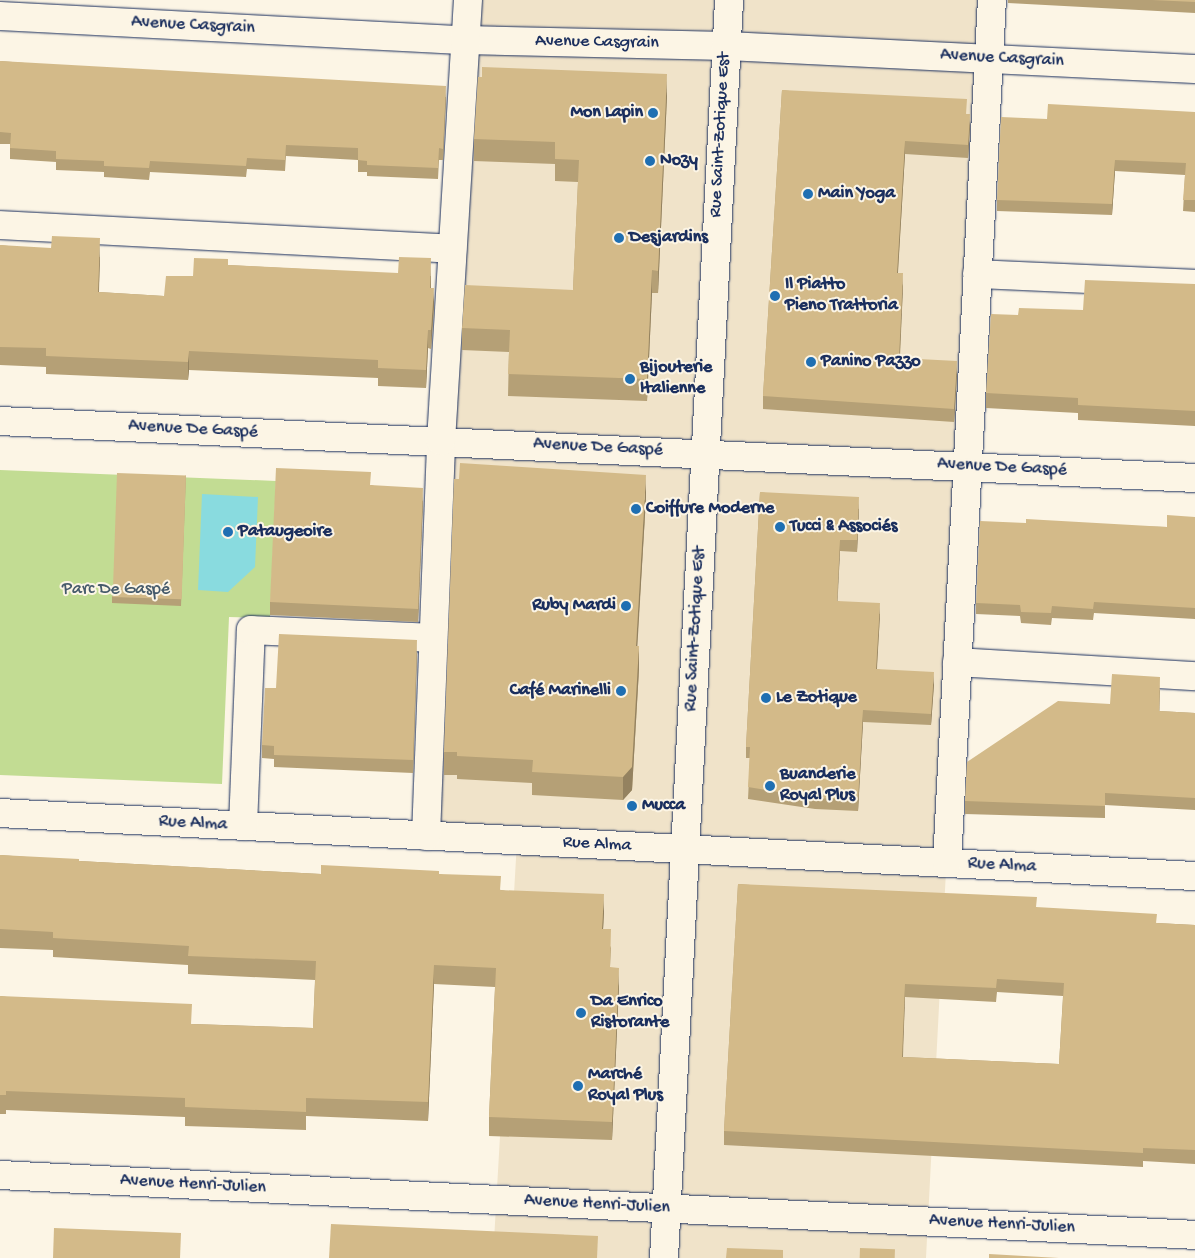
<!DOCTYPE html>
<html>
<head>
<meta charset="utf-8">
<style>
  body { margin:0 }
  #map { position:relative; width:1195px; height:1258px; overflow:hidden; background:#fcf5e5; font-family:"Gochi Hand",sans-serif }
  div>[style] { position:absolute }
  .built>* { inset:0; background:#f0e3c9 }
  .green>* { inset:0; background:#c2dc93 }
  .water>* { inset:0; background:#89dbdf }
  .roads { filter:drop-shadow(0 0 1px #1b2f5e) drop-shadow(0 0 1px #1b2f5e) }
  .minor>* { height:28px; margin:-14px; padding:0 14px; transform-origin:14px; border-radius:14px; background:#fcf5e5 }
  .wall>* { inset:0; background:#b5a076 }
  .shaded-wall>* { inset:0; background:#948260 }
  .building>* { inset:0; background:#d3ba89; transform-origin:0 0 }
  .dots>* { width:14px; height:14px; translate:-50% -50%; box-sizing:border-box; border:2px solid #fcf5e5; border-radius:50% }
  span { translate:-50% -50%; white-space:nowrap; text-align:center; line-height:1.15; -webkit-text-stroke:4px #fcf5e5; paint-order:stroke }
  .street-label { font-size:18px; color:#1b2f5e }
  .poi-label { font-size:18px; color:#1b2f5e; font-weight:700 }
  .right { translate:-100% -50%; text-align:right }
  .left { translate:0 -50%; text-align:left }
  .park-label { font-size:18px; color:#455a6b }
</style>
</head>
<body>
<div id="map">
  <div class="built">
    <i style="clip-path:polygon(471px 0,991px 0,926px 1258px,493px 1258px,517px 841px,426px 836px)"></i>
  </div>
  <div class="green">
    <i style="clip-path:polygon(0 470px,276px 481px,270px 618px,229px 617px,222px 784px,0 775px)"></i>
  </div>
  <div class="water">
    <i style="clip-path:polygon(202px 494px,258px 497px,255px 567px,228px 592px,198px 590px)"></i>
  </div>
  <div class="roads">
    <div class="minor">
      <i style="left:0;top:16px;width:466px;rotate:3deg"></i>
      <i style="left:465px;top:40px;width:261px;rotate:1.3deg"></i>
      <i style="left:726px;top:46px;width:470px;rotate:2.8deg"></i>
      <i style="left:0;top:225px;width:453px;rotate:3deg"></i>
      <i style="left:977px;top:274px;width:218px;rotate:2.6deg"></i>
      <i style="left:0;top:421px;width:1196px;rotate:2.73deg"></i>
      <i style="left:957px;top:662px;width:238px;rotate:3.4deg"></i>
      <i style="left:0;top:813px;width:1197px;rotate:3.02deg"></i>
      <i style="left:243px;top:826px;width:196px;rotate:-87.7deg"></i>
      <i style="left:251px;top:630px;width:182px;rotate:2.5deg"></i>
      <i style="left:426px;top:836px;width:395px;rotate:-87.8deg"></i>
      <i style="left:441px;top:441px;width:442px;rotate:-86.5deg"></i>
      <i style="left:947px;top:863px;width:864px;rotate:-87.02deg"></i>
      <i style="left:0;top:1175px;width:1197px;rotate:2.87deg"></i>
      <i style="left:664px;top:1258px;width:1260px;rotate:-87.04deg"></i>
    </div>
  </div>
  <div class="wall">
    <i style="clip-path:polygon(1008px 0,1195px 0,1195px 13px,1008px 3px)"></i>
    <i style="clip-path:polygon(0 61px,446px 97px,443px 160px,439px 160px,438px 179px,367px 176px,367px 172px,358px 172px,358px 160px,286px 156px,285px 171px,247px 169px,246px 177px,150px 172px,149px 180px,104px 177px,104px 172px,56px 170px,56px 162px,10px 159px,10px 144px,0 144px)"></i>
    <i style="clip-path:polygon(782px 90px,967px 114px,970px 126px,968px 158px,905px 154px,898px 273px,903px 286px,900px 358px,957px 374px,954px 422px,763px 409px,763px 396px)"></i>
    <i style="clip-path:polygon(667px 96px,658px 293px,652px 293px,647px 401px,508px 396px,509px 352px,462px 350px,462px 328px,573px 290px,578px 182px,555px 181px,555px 164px,474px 161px,474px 139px)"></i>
    <i style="clip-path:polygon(1195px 112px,1195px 212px,1183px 211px,1185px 175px,1115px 171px,1112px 215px,997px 211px,997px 200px,1047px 119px)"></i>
    <i style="clip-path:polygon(0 245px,100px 257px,99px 292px,164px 296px,193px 276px,228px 265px,431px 276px,431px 288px,434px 306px,431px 349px,428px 348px,426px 388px,378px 386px,378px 378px,189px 370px,188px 380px,46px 374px,46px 367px,0 365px)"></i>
    <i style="clip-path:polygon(1195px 284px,1195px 426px,1078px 420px,1078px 413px,986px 408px,986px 393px,1018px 315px,1083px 310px)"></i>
    <i style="clip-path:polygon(186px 475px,181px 606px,112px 603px,112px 597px)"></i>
    <i style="clip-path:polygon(371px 485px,423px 501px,418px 622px,270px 615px,270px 602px)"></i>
    <i style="clip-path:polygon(760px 492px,859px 509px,857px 552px,840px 551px,837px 601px,880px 614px,877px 669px,934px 684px,931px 725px,863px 722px,858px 811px,815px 809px,748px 799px,750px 758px,746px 758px,746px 747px)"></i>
    <i style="clip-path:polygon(646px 498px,637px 646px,639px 669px,632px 790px,623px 800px,532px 795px,532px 783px,457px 779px,457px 775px,444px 775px,444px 752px)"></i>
    <i style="clip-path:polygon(1195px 517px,1195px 619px,1094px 613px,1093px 620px,1052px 618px,1051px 625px,1021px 623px,1020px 616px,976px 614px,976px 603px,1026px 523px,1167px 527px)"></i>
    <i style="clip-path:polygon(417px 653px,413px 773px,274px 767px,274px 759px,262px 758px,262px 745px,276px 688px)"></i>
    <i style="clip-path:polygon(1160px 690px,1159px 711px,1195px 713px,1195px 810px,1105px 805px,1105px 818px,965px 814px,965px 801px,1110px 704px)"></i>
    <i style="clip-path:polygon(0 855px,79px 861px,321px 874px,439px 874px,501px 890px,604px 913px,603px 929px,611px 948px,610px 967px,619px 986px,612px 1140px,489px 1136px,489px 1117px,495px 987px,434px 984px,428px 1121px,306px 1116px,306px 1130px,185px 1126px,185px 1117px,6px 1110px,6px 1114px,0 1114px,0 996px,192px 1024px,313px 1028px,315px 980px,188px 974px,188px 965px,53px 957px,53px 950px,0 948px)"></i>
    <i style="clip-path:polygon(evenodd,738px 884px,1037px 908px,1157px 923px,1195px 925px,1195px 1164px,1143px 1161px,1143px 1167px,724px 1145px,724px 1131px,738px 884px,997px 992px,1063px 996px,1059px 1064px,903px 1057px,905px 997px,996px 1002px,997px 992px)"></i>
  </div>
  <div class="shaded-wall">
    <i style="clip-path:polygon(667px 74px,667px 96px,658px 293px,658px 271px)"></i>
    <i style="clip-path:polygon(446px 86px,446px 97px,443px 160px,443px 149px)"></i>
    <i style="clip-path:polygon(970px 114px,970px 126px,968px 158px,968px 145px)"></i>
    <i style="clip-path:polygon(905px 141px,905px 154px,897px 286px,897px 273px)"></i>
    <i style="clip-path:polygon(1115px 160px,1115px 171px,1112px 215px,1112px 204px)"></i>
    <i style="clip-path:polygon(100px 238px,100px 257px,98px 310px,98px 292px)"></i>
    <i style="clip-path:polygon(431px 258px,431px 276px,430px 306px,430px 288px)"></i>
    <i style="clip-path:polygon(652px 270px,652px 293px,647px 401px,647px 379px)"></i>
    <i style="clip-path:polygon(903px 273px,903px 286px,899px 370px,899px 358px)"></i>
    <i style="clip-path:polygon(434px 288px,434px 306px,431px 349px,431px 330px)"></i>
    <i style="clip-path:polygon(428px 330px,428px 348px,426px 388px,426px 370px)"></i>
    <i style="clip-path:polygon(189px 351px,189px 370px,188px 380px,188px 362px)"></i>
    <i style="clip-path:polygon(957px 361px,957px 374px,954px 422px,954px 409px)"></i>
    <i style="clip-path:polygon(646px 475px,646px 498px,636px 669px,636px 646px)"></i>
    <i style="clip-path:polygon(423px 488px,423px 501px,418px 622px,418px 609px)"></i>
    <i style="clip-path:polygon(859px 497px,859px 509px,857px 552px,857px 540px)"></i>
    <i style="clip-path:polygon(840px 540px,840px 551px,837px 612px,837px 601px)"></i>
    <i style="clip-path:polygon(880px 603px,880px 614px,876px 681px,876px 669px)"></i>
    <i style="clip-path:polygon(417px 640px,417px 653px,413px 773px,413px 760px)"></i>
    <i style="clip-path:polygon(639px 646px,639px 669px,632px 790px,623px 800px,623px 777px)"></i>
    <i style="clip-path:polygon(934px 672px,934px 684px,931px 725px,931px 714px)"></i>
    <i style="clip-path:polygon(1160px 677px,1160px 690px,1159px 724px,1159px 711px)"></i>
    <i style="clip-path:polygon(863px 710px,863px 722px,858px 811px,858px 800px)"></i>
    <i style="clip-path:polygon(604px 894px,604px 913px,602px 947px,602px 929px)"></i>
    <i style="clip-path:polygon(434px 965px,434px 984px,428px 1121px,428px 1102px)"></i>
    <i style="clip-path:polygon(619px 968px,619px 986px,612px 1140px,612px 1122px)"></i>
    <i style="clip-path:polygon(905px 984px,905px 997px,902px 1070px,902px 1057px)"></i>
  </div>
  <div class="building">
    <i style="clip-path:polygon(1152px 0,1195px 0,1195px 2px)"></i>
    <i style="clip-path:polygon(0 61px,446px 86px,443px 149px,439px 148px,438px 168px,367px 165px,367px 161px,358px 160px,358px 148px,286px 145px,285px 160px,247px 158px,246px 166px,150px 161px,149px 168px,104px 166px,104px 161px,56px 159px,56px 151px,10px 148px,11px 133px,0 132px)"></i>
    <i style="clip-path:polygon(482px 67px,667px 74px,658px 271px,652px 270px,647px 379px,508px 374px,510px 330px,462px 328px,465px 285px,573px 290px,579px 160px,555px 159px,555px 142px,474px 139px,478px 77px,482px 77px)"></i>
    <i style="clip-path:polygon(782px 90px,967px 99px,966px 114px,970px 114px,968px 145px,905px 141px,897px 273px,903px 273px,899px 358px,957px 361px,954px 409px,763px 396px)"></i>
    <i style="clip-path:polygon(1048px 104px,1195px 112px,1195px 200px,1183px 200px,1186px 163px,1115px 160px,1112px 204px,997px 200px,1001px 117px,1047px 119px)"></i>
    <i style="clip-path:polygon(52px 236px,100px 238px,98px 292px,164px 296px,166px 276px,193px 276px,194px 258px,228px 259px,228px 265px,398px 273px,399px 257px,431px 258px,430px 288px,434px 288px,431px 330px,428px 330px,426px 370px,378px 368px,378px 360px,189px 351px,188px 362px,46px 356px,46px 348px,0 347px,0 245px,51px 248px)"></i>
    <i style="clip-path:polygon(1085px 280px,1195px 284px,1195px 411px,1078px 405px,1078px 398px,986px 393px,991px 314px,1018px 315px,1019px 308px,1083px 310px)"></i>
    <i style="clip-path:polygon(460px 463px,646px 475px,636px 646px,639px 646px,632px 767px,623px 777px,532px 772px,533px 760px,457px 756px,457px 752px,444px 752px,454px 479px,459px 479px)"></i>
    <i style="clip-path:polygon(276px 468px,371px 472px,370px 485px,423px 488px,418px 609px,270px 602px)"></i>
    <i style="left:117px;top:473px;width:69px;height:124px;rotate:2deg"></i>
    <i style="clip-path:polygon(760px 492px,859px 497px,857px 540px,840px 540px,837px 601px,880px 603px,876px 669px,934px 672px,931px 714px,863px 710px,858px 800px,815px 798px,748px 787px,750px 747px,746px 747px)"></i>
    <i style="clip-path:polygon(1167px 515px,1195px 517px,1195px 608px,1094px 602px,1093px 609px,1052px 606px,1051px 613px,1021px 612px,1020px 605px,976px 603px,980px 521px,1026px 523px,1026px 519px,1167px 527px)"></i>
    <i style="clip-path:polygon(279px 634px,417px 640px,413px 760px,274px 755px,274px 746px,262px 745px,265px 688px,276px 688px)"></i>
    <i style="clip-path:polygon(1112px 674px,1160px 677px,1159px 711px,1195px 713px,1195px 798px,1105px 793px,1105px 806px,965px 801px,967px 762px,1058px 701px,1110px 704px)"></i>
    <i style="clip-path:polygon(0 855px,79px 859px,79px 861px,321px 874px,321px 865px,439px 871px,439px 874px,501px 876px,500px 890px,604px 894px,602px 929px,611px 929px,610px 967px,619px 968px,612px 1122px,489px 1117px,496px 968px,434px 965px,428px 1102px,306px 1098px,306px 1112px,185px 1107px,185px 1098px,6px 1091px,6px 1095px,0 1095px,0 996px,192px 1004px,191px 1024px,313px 1028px,316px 961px,188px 956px,189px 946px,53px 938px,53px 932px,0 929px)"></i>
    <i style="clip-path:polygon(evenodd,738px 884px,1037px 897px,1036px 907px,1157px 914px,1156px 923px,1195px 925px,1195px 1150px,1143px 1148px,1143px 1153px,724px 1131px,738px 884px,997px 979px,1064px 983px,1059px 1064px,902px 1057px,905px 984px,996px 988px,997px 979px)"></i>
    <i style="clip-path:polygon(331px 1224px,598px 1236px,597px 1258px,329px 1258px)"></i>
    <i style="clip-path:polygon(54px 1228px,181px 1233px,180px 1258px,53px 1258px)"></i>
    <i style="clip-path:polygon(727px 1248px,783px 1250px,783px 1258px,726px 1258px)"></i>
    <i style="left:860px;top:1248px;width:35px;height:10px;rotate:2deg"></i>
    <i style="clip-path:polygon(989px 1254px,1059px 1258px,989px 1258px)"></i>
  </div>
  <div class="dots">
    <i style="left:653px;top:113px;background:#1f6fb2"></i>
    <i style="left:650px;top:161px;background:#1f6fb2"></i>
    <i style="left:808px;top:194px;background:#1f6fb2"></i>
    <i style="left:619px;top:238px;background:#1f6fb2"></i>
    <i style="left:775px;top:296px;background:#1f6fb2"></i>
    <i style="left:811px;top:362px;background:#1f6fb2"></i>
    <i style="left:630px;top:379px;background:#1f6fb2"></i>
    <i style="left:636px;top:509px;background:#1f6fb2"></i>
    <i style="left:780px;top:527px;background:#1f6fb2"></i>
    <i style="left:228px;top:532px;background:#1f6fb2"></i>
    <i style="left:626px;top:606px;background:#1f6fb2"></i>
    <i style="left:621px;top:691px;background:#1f6fb2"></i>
    <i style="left:766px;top:698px;background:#1f6fb2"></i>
    <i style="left:770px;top:786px;background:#1f6fb2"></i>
    <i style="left:632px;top:806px;background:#1f6fb2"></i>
    <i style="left:581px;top:1013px;background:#1f6fb2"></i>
    <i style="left:578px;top:1086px;background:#1f6fb2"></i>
  </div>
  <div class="street-label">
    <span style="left:193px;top:26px;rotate:3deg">Avenue Casgrain</span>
    <span style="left:597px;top:43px;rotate:1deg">Avenue Casgrain</span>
    <span style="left:1002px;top:59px;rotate:3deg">Avenue Casgrain</span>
    <span style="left:721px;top:135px;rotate:-87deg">Rue Saint-Zotique Est</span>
    <span style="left:193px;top:430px;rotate:3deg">Avenue De Gaspé</span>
    <span style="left:598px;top:448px;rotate:3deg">Avenue De Gaspé</span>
    <span style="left:1002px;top:468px;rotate:3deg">Avenue De Gaspé</span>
    <span style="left:696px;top:629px;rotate:-87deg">Rue Saint-Zotique Est</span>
    <span style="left:193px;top:824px;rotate:3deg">Rue Alma</span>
    <span style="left:597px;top:845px;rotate:3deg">Rue Alma</span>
    <span style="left:1002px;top:866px;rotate:3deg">Rue Alma</span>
    <span style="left:193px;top:1185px;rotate:3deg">Avenue Henri-Julien</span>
    <span style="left:597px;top:1205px;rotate:3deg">Avenue Henri-Julien</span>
    <span style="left:1002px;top:1225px;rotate:3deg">Avenue Henri-Julien</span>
  </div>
  <div class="poi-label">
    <span class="right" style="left:643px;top:113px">Mon Lapin</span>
    <span class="left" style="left:660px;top:161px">Nozy</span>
    <span class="left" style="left:818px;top:194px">Main Yoga</span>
    <span class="left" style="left:629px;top:238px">Desjardins</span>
    <span class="left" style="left:785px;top:296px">Il Piatto<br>Pieno Trattoria</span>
    <span class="left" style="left:821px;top:362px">Panino Pazzo</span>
    <span class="left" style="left:640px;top:379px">Bijouterie<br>Italienne</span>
    <span class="left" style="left:646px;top:509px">Coiffure Moderne</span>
    <span class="left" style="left:790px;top:527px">Tucci &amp; Associés</span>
    <span class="left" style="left:238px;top:532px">Pataugeoire</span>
    <span class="right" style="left:616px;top:606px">Ruby Mardi</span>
    <span class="right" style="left:611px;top:691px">Café Marinelli</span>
    <span class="left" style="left:776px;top:698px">Le Zotique</span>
    <span class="left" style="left:780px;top:786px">Buanderie<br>Royal Plus</span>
    <span class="left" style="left:642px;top:806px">Mucca</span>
    <span class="left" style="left:591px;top:1013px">Da Enrico<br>Ristorante</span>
    <span class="left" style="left:588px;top:1086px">Marché<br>Royal Plus</span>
  </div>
  <div class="park-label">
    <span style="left:116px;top:590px">Parc De Gaspé</span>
  </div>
</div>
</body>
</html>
